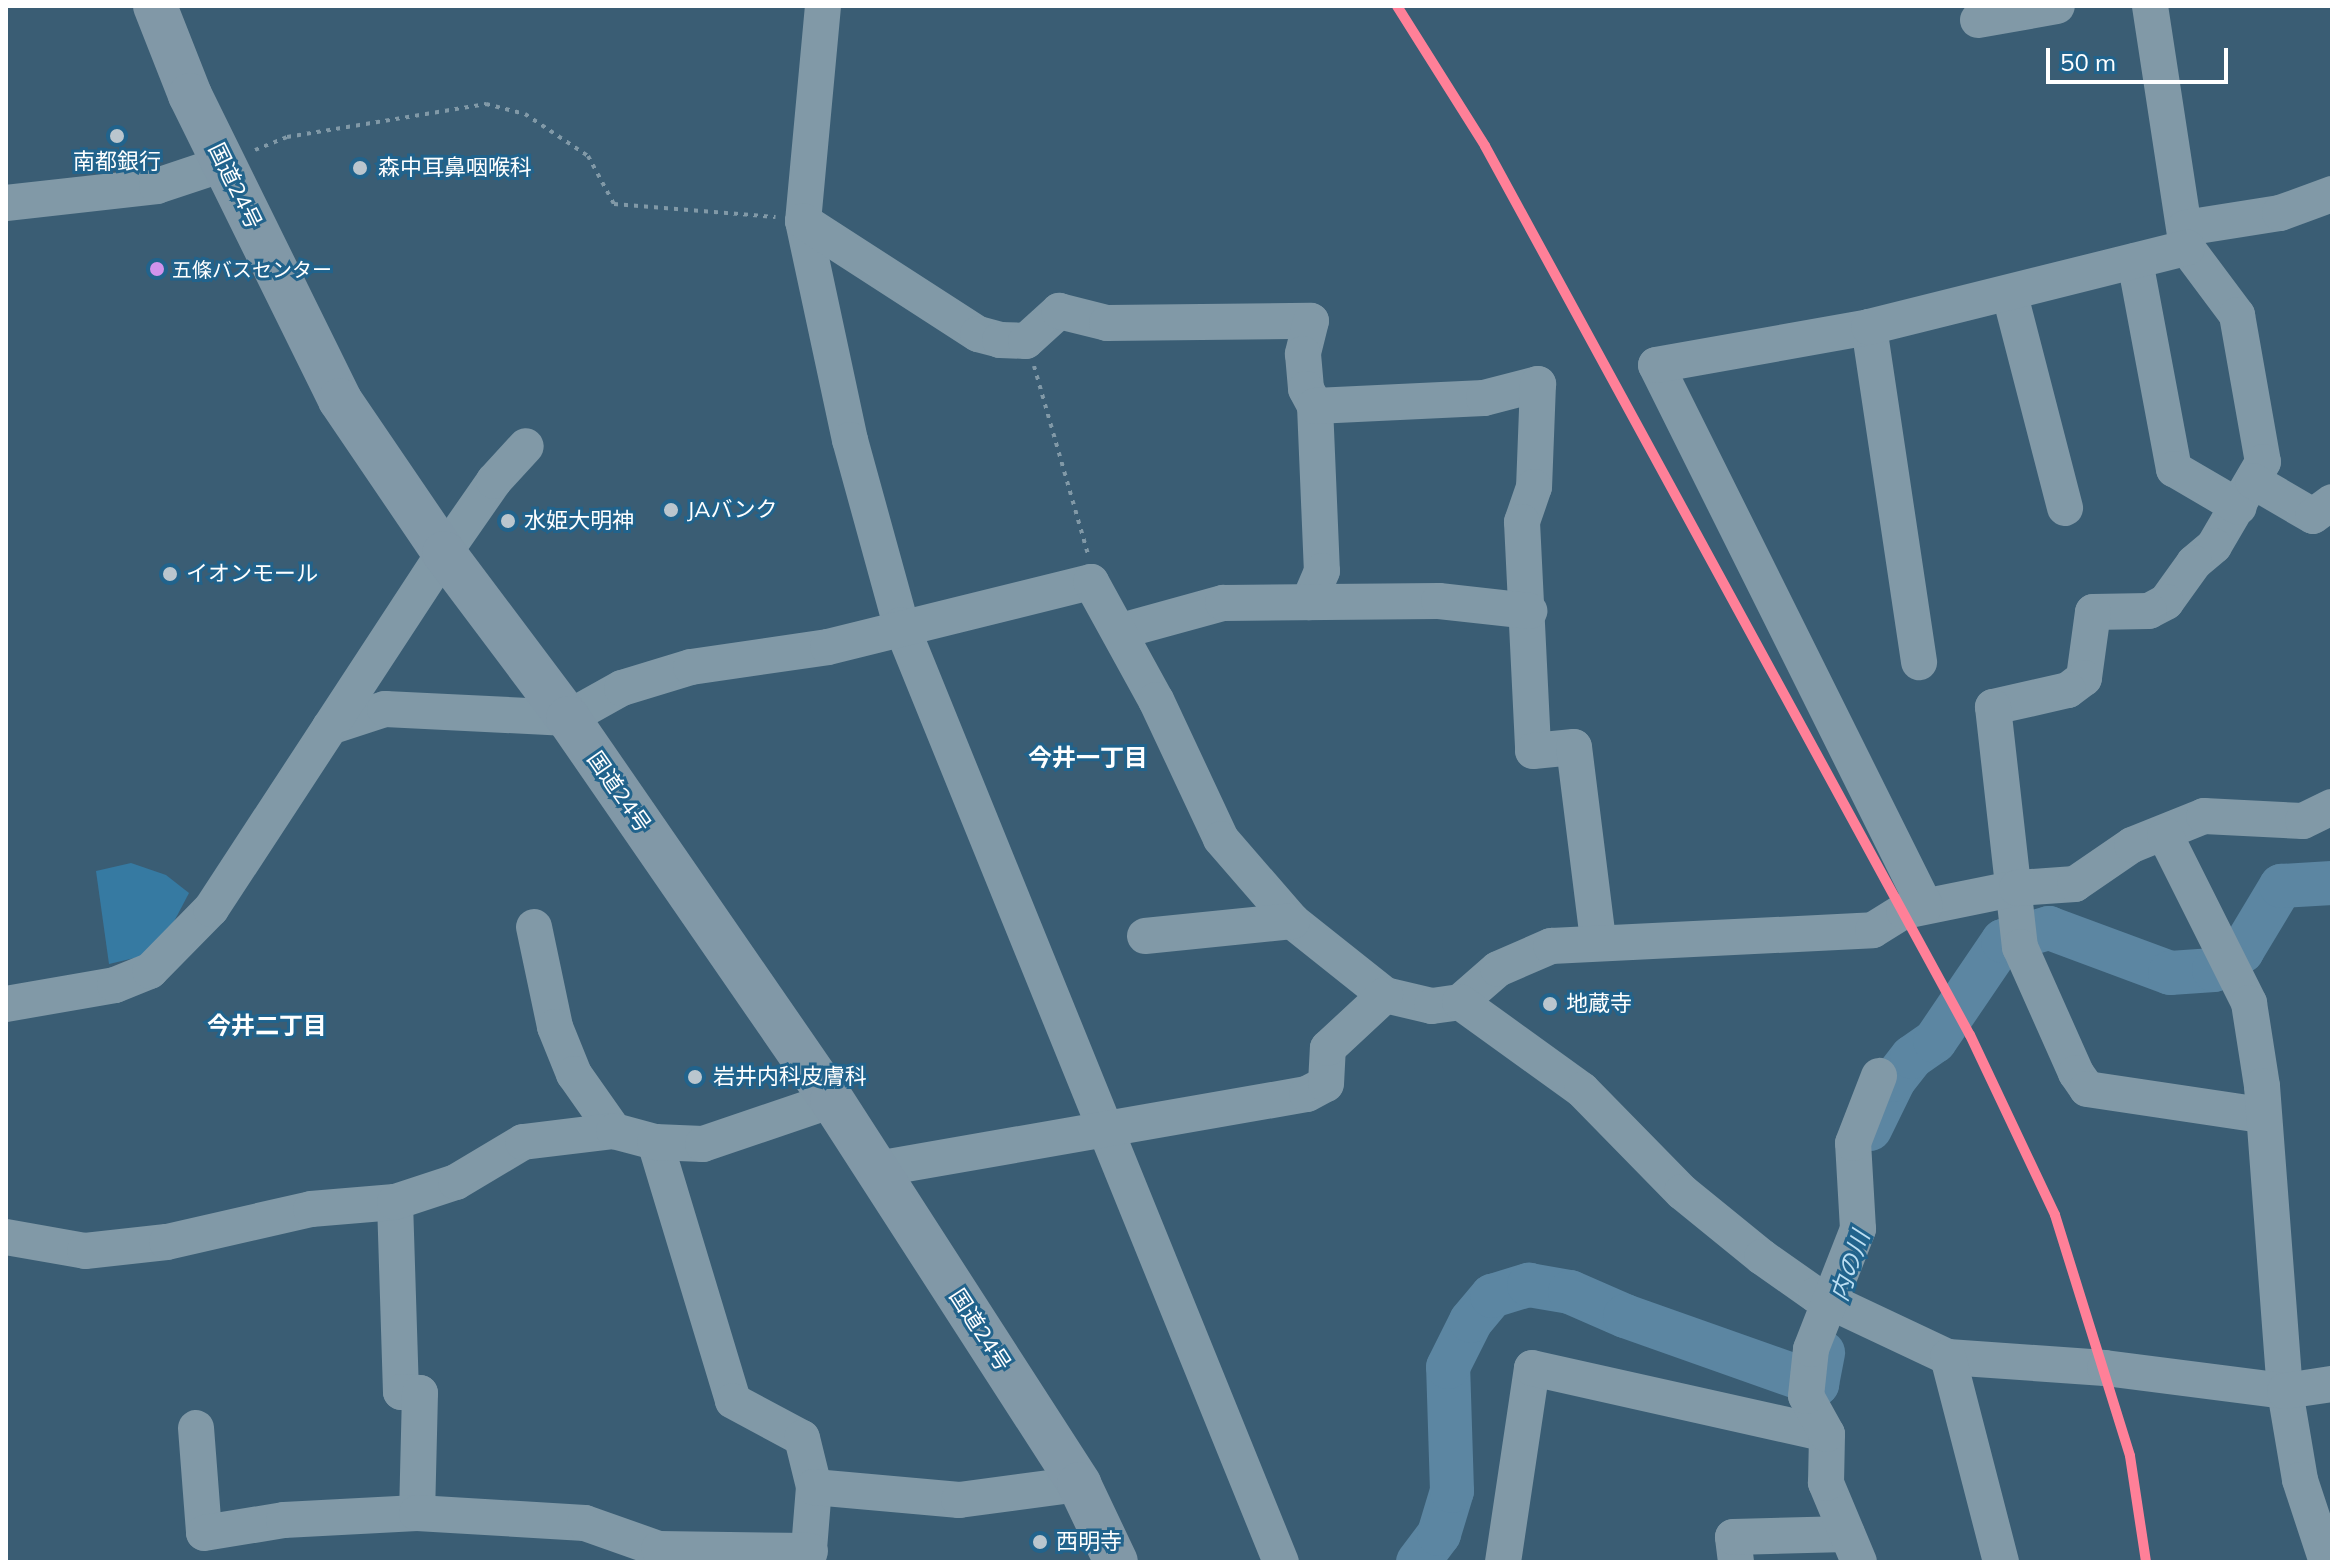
<!DOCTYPE html>
<html>
<head>
<meta charset="utf-8">
<style>
  body { margin:0 }
  #map { position:relative; width:2338px; height:1568px; overflow:hidden; background:#3a5d74; font-family:Mulish,"Noto Sans JP",sans-serif }
  div>[style] { position:absolute }
  .green>* { inset:0; background:#367aa2 }
  .river>* { height:44px; margin:-22px; padding:0 22px; transform-origin:22px; border-radius:22px; background:#5c86a2 }
  .path>* { height:4px; margin-top:-2px; transform-origin:0; background:repeating-linear-gradient(90deg,#8199a7 0 4px,transparent 0 10px) }
  .minor>* { height:36px; margin:-18px; padding:0 18px; transform-origin:18px; border-radius:18px; background:#8199a7 }
  .highway>* { height:44px; margin:-22px; padding:0 22px; transform-origin:22px; border-radius:22px; background:#8198a7 }
  .rail-1>* { height:10px; margin:-5px; padding:0 5px; transform-origin:5px; border-radius:5px; background:#ff8098 }
  .dots>* { width:22px; height:22px; translate:-50% -50%; box-sizing:border-box; border:4px solid #21638c; border-radius:50% }
  span { translate:-50% -50%; white-space:nowrap; text-align:center; line-height:1.15; -webkit-text-stroke:6px #21638c; paint-order:stroke }
  .bus-label { font-size:20px; color:#fff }
  .left { translate:0 -50%; text-align:left }
  .poi-label { font-size:22px; color:#fff }
  .street-label { font-size:22px; color:#fff }
  .neighbourhood-label { font-size:24px; color:#fff; font-weight:700 }
  .water-label { font-size:24px; color:#bbdef2; font-style:italic }
  .frame { position:absolute; inset:0; border:8px solid #fff; pointer-events:none }
  .scale { position:absolute; left:2046px; top:48px; width:182px; height:36px; box-sizing:border-box; border:4px solid #fff; border-top:0; padding-left:10px; font-size:24px; line-height:28px; white-space:nowrap; color:#fff; -webkit-text-stroke:6px #21638c; paint-order:stroke }
</style>
</head>
<body>
<div id="map">
  <div class="green">
    <i style="clip-path:polygon(131px 863px,166px 875px,189px 893px,169px 931px,147px 955px,109px 964px,96px 871px)"></i>
  </div>
  <div class="river">
    <i style="left:1870px;top:1129px;width:55px;rotate:-63.9deg"></i>
    <i style="left:1894px;top:1080px;width:29px;rotate:-52deg"></i>
    <i style="left:1912px;top:1057px;width:28px;rotate:-35deg"></i>
    <i style="left:1935px;top:1041px;width:121px;rotate:-55.8deg"></i>
    <i style="left:2003px;top:941px;width:48px;rotate:-15.8deg"></i>
    <i style="left:2049px;top:928px;width:129px;rotate:20.4deg"></i>
    <i style="left:2170px;top:973px;width:44px;rotate:-3.9deg"></i>
    <i style="left:2214px;top:970px;width:34px;rotate:-34deg"></i>
    <i style="left:2242px;top:951px;width:76px;rotate:-59deg"></i>
    <i style="left:2281px;top:886px;width:51px;rotate:-3.4deg"></i>
    <i style="left:1418px;top:1562px;width:35px;rotate:-53deg"></i>
    <i style="left:1439px;top:1534px;width:45px;rotate:-73.2deg"></i>
    <i style="left:1452px;top:1491px;width:124px;rotate:-91.8deg"></i>
    <i style="left:1448px;top:1367px;width:51px;rotate:-63.4deg"></i>
    <i style="left:1471px;top:1321px;width:33px;rotate:-50deg"></i>
    <i style="left:1492px;top:1296px;width:39px;rotate:-17deg"></i>
    <i style="left:1529px;top:1285px;width:42px;rotate:9.7deg"></i>
    <i style="left:1570px;top:1292px;width:60px;rotate:23.6deg"></i>
    <i style="left:1625px;top:1316px;width:204px;rotate:19.5deg"></i>
    <i style="left:1817px;top:1384px;width:32px;rotate:-79deg"></i>
  </div>
  <div class="path">
    <i style="left:255px;top:150px;width:35px;rotate:-22deg"></i>
    <i style="left:287px;top:137px;width:202px;rotate:-9.4deg"></i>
    <i style="left:486px;top:104px;width:40px;rotate:14.4deg"></i>
    <i style="left:525px;top:114px;width:76px;rotate:33.7deg"></i>
    <i style="left:588px;top:156px;width:55px;rotate:61.6deg"></i>
    <i style="left:614px;top:204px;width:162px;rotate:4.6deg"></i>
    <i style="left:1034px;top:366px;width:196px;rotate:74deg"></i>
  </div>
  <div class="minor">
    <i style="left:823px;top:6px;width:216px;rotate:95.3deg"></i>
    <i style="left:803px;top:221px;width:224px;rotate:77.9deg"></i>
    <i style="left:850px;top:440px;width:192px;rotate:74.6deg"></i>
    <i style="left:901px;top:625px;width:1011px;rotate:67.93deg"></i>
    <i style="left:2150px;top:6px;width:245px;rotate:81.3deg"></i>
    <i style="left:2187px;top:248px;width:84px;rotate:53.3deg"></i>
    <i style="left:2237px;top:315px;width:149px;rotate:80deg"></i>
    <i style="left:2263px;top:462px;width:97px;rotate:120.3deg"></i>
    <i style="left:2214px;top:546px;width:26px;rotate:140deg"></i>
    <i style="left:2194px;top:563px;width:48px;rotate:125.7deg"></i>
    <i style="left:2166px;top:602px;width:19px;rotate:152deg"></i>
    <i style="left:2149px;top:611px;width:56px;rotate:179deg"></i>
    <i style="left:2093px;top:612px;width:67px;rotate:97.8deg"></i>
    <i style="left:2084px;top:678px;width:20px;rotate:143deg"></i>
    <i style="left:2068px;top:690px;width:77px;rotate:167.2deg"></i>
    <i style="left:1993px;top:707px;width:242px;rotate:83.6deg"></i>
    <i style="left:2020px;top:947px;width:138px;rotate:66deg"></i>
    <i style="left:2076px;top:1073px;width:19px;rotate:55deg"></i>
    <i style="left:2087px;top:1089px;width:176px;rotate:8.5deg"></i>
    <i style="left:1978px;top:20px;width:80px;rotate:-10deg"></i>
    <i style="left:6px;top:203px;width:152px;rotate:-6.4deg"></i>
    <i style="left:157px;top:186px;width:70px;rotate:-18.4deg"></i>
    <i style="left:803px;top:221px;width:208px;rotate:32.9deg"></i>
    <i style="left:978px;top:334px;width:23px;rotate:15deg"></i>
    <i style="left:1000px;top:340px;width:26px;rotate:2deg"></i>
    <i style="left:1026px;top:341px;width:45px;rotate:-42.3deg"></i>
    <i style="left:1059px;top:311px;width:49px;rotate:14deg"></i>
    <i style="left:1107px;top:323px;width:204px;rotate:-0.6deg"></i>
    <i style="left:1311px;top:321px;width:34px;rotate:104deg"></i>
    <i style="left:1303px;top:354px;width:35px;rotate:85deg"></i>
    <i style="left:1306px;top:389px;width:19px;rotate:62deg"></i>
    <i style="left:1315px;top:406px;width:165px;rotate:87.6deg"></i>
    <i style="left:1322px;top:571px;width:34px;rotate:113deg"></i>
    <i style="left:2185px;top:228px;width:96px;rotate:-9deg"></i>
    <i style="left:2280px;top:213px;width:55px;rotate:-20.1deg"></i>
    <i style="left:2135px;top:261px;width:212px;rotate:79.4deg"></i>
    <i style="left:2174px;top:469px;width:75px;rotate:30.3deg"></i>
    <i style="left:2010px;top:295px;width:220px;rotate:75.5deg"></i>
    <i style="left:1869px;top:327px;width:339px;rotate:81.5deg"></i>
    <i style="left:1315px;top:406px;width:169px;rotate:-2.7deg"></i>
    <i style="left:1484px;top:398px;width:56px;rotate:-14.5deg"></i>
    <i style="left:1538px;top:384px;width:103px;rotate:92.2deg"></i>
    <i style="left:1534px;top:487px;width:37px;rotate:109deg"></i>
    <i style="left:1522px;top:522px;width:229px;rotate:87.2deg"></i>
    <i style="left:1533px;top:751px;width:41px;rotate:-5.6deg"></i>
    <i style="left:1574px;top:747px;width:194px;rotate:82.9deg"></i>
    <i style="left:2253px;top:481px;width:69px;rotate:30.3deg"></i>
    <i style="left:2313px;top:516px;width:24px;rotate:-36deg"></i>
    <i style="left:1121px;top:631px;width:106px;rotate:-15.4deg"></i>
    <i style="left:1223px;top:603px;width:216px;rotate:-0.5deg"></i>
    <i style="left:1439px;top:601px;width:91px;rotate:6.3deg"></i>
    <i style="left:330px;top:727px;width:58px;rotate:-18.1deg"></i>
    <i style="left:385px;top:709px;width:183px;rotate:2.8deg"></i>
    <i style="left:568px;top:718px;width:62px;rotate:-29.1deg"></i>
    <i style="left:622px;top:688px;width:72px;rotate:-16.9deg"></i>
    <i style="left:691px;top:667px;width:138px;rotate:-8.3deg"></i>
    <i style="left:828px;top:647px;width:271px;rotate:-13.9deg"></i>
    <i style="left:1091px;top:582px;width:135px;rotate:61.2deg"></i>
    <i style="left:1156px;top:700px;width:153px;rotate:64.9deg"></i>
    <i style="left:1221px;top:839px;width:108px;rotate:49.1deg"></i>
    <i style="left:1292px;top:921px;width:119px;rotate:38.5deg"></i>
    <i style="left:1385px;top:995px;width:48px;rotate:13.2deg"></i>
    <i style="left:1432px;top:1006px;width:28px;rotate:-8deg"></i>
    <i style="left:1460px;top:1002px;width:50px;rotate:-41deg"></i>
    <i style="left:1498px;top:969px;width:58px;rotate:-23.5deg"></i>
    <i style="left:1551px;top:946px;width:322px;rotate:-2.8deg"></i>
    <i style="left:1873px;top:930px;width:36px;rotate:-32deg"></i>
    <i style="left:1904px;top:911px;width:115px;rotate:-11.5deg"></i>
    <i style="left:2017px;top:888px;width:58px;rotate:-3.9deg"></i>
    <i style="left:2075px;top:884px;width:69px;rotate:-34.4deg"></i>
    <i style="left:2132px;top:845px;width:78px;rotate:-21.9deg"></i>
    <i style="left:2204px;top:816px;width:99px;rotate:2.9deg"></i>
    <i style="left:2303px;top:821px;width:32px;rotate:-26deg"></i>
    <i style="left:2165px;top:835px;width:188px;rotate:63.4deg"></i>
    <i style="left:2249px;top:1003px;width:84px;rotate:81.1deg"></i>
    <i style="left:2262px;top:1086px;width:306px;rotate:85.7deg"></i>
    <i style="left:2285px;top:1391px;width:90px;rotate:80.4deg"></i>
    <i style="left:2300px;top:1480px;width:86px;rotate:71.8deg"></i>
    <i style="left:1925px;top:906px;width:604px;rotate:-116.44deg"></i>
    <i style="left:1656px;top:365px;width:216px;rotate:-10.1deg"></i>
    <i style="left:1869px;top:327px;width:328px;rotate:-14deg"></i>
    <i style="left:534px;top:927px;width:102px;rotate:78.1deg"></i>
    <i style="left:555px;top:1027px;width:51px;rotate:68deg"></i>
    <i style="left:574px;top:1074px;width:70px;rotate:54.9deg"></i>
    <i style="left:1145px;top:936px;width:148px;rotate:-5.8deg"></i>
    <i style="left:1460px;top:1002px;width:150px;rotate:35.8deg"></i>
    <i style="left:1582px;top:1090px;width:143px;rotate:45.6deg"></i>
    <i style="left:1682px;top:1192px;width:103px;rotate:39.1deg"></i>
    <i style="left:1762px;top:1257px;width:66px;rotate:35.1deg"></i>
    <i style="left:1816px;top:1295px;width:146px;rotate:25.2deg"></i>
    <i style="left:1948px;top:1357px;width:157px;rotate:4deg"></i>
    <i style="left:2105px;top:1368px;width:181px;rotate:7.3deg"></i>
    <i style="left:2285px;top:1391px;width:48px;rotate:-8.5deg"></i>
    <i style="left:6px;top:1004px;width:111px;rotate:-9.9deg"></i>
    <i style="left:115px;top:985px;width:38px;rotate:-22deg"></i>
    <i style="left:150px;top:971px;width:87px;rotate:-45.5deg"></i>
    <i style="left:211px;top:909px;width:425px;rotate:-56.8deg"></i>
    <i style="left:444px;top:553px;width:88px;rotate:-55.2deg"></i>
    <i style="left:494px;top:481px;width:47px;rotate:-47.6deg"></i>
    <i style="left:655px;top:1142px;width:270px;rotate:73.2deg"></i>
    <i style="left:733px;top:1401px;width:78px;rotate:28.2deg"></i>
    <i style="left:802px;top:1438px;width:50px;rotate:76.2deg"></i>
    <i style="left:814px;top:1487px;width:75px;rotate:94.6deg"></i>
    <i style="left:877px;top:1169px;width:436px;rotate:-9.9deg"></i>
    <i style="left:1307px;top:1094px;width:21px;rotate:-28deg"></i>
    <i style="left:1326px;top:1084px;width:36px;rotate:-87deg"></i>
    <i style="left:1328px;top:1048px;width:78px;rotate:-42.9deg"></i>
    <i style="left:395px;top:1202px;width:190px;rotate:88.2deg"></i>
    <i style="left:401px;top:1392px;width:19px;rotate:3deg"></i>
    <i style="left:420px;top:1393px;width:120px;rotate:91.4deg"></i>
    <i style="left:6px;top:1237px;width:80px;rotate:10deg"></i>
    <i style="left:85px;top:1251px;width:82px;rotate:-6.3deg"></i>
    <i style="left:167px;top:1242px;width:148px;rotate:-12.9deg"></i>
    <i style="left:311px;top:1209px;width:84px;rotate:-4.8deg"></i>
    <i style="left:395px;top:1202px;width:64px;rotate:-18.2deg"></i>
    <i style="left:456px;top:1182px;width:78px;rotate:-30.8deg"></i>
    <i style="left:523px;top:1142px;width:92px;rotate:-6.9deg"></i>
    <i style="left:614px;top:1131px;width:42px;rotate:15deg"></i>
    <i style="left:655px;top:1142px;width:48px;rotate:2.4deg"></i>
    <i style="left:703px;top:1144px;width:136px;rotate:-18.8deg"></i>
    <i style="left:1948px;top:1357px;width:212px;rotate:75.5deg"></i>
    <i style="left:196px;top:1428px;width:105px;rotate:85.6deg"></i>
    <i style="left:204px;top:1533px;width:81px;rotate:-9.2deg"></i>
    <i style="left:284px;top:1520px;width:133px;rotate:-3deg"></i>
    <i style="left:417px;top:1513px;width:168px;rotate:3.4deg"></i>
    <i style="left:585px;top:1523px;width:78px;rotate:19.4deg"></i>
    <i style="left:659px;top:1549px;width:151px;rotate:0.8deg"></i>
    <i style="left:814px;top:1487px;width:146px;rotate:5.1deg"></i>
    <i style="left:959px;top:1500px;width:121px;rotate:-7.6deg"></i>
    <i style="left:1503px;top:1562px;width:196px;rotate:-81.5deg"></i>
    <i style="left:1532px;top:1368px;width:302px;rotate:12.6deg"></i>
    <i style="left:1736px;top:1562px;width:25px;rotate:-97deg"></i>
    <i style="left:1733px;top:1537px;width:114px;rotate:-1.5deg"></i>
    <i style="left:1859px;top:1562px;width:86px;rotate:-112.7deg"></i>
    <i style="left:1826px;top:1483px;width:49px;rotate:-88.8deg"></i>
    <i style="left:1827px;top:1434px;width:43px;rotate:-118.9deg"></i>
    <i style="left:1806px;top:1396px;width:47px;rotate:-83.9deg"></i>
    <i style="left:1811px;top:1349px;width:129px;rotate:-68.6deg"></i>
    <i style="left:1858px;top:1229px;width:86px;rotate:-93.3deg"></i>
    <i style="left:1853px;top:1143px;width:72px;rotate:-68.8deg"></i>
  </div>
  <div class="highway">
    <i style="left:155px;top:6px;width:96px;rotate:68.5deg"></i>
    <i style="left:190px;top:95px;width:340px;rotate:63.8deg"></i>
    <i style="left:340px;top:400px;width:185px;rotate:55.8deg"></i>
    <i style="left:444px;top:553px;width:206px;rotate:53.1deg"></i>
    <i style="left:568px;top:718px;width:464px;rotate:55.4deg"></i>
    <i style="left:832px;top:1100px;width:457px;rotate:57.2deg"></i>
    <i style="left:1079px;top:1484px;width:86px;rotate:64.6deg"></i>
  </div>
  <div class="rail-1">
    <i style="left:1397px;top:6px;width:165px;rotate:57.8deg"></i>
    <i style="left:1485px;top:146px;width:1013px;rotate:61.39deg"></i>
    <i style="left:1970px;top:1035px;width:199px;rotate:64.7deg"></i>
    <i style="left:2055px;top:1215px;width:252px;rotate:72.7deg"></i>
    <i style="left:2130px;top:1456px;width:107px;rotate:81.4deg"></i>
  </div>
  <div class="dots">
    <i style="left:117px;top:136px;background:#bac6ce"></i>
    <i style="left:360px;top:168px;background:#bac6ce"></i>
    <i style="left:157px;top:269px;background:#d193ec"></i>
    <i style="left:671px;top:510px;background:#bac6ce"></i>
    <i style="left:508px;top:521px;background:#bac6ce"></i>
    <i style="left:170px;top:574px;background:#bac6ce"></i>
    <i style="left:1550px;top:1004px;background:#bac6ce"></i>
    <i style="left:695px;top:1077px;background:#bac6ce"></i>
    <i style="left:1040px;top:1542px;background:#bac6ce"></i>
  </div>
  <div class="bus-label">
    <span class="left" style="left:172px;top:269px">五條バスセンター</span>
  </div>
  <div class="poi-label">
    <span style="left:117px;top:162px">南都銀行</span>
    <span class="left" style="left:378px;top:168px">森中耳鼻咽喉科</span>
    <span class="left" style="left:687px;top:510px">JAバンク</span>
    <span class="left" style="left:524px;top:521px">水姫大明神</span>
    <span class="left" style="left:186px;top:574px">イオンモール</span>
    <span class="left" style="left:1566px;top:1004px">地蔵寺</span>
    <span class="left" style="left:713px;top:1077px">岩井内科皮膚科</span>
    <span class="left" style="left:1056px;top:1542px">西明寺</span>
  </div>
  <div class="street-label">
    <span style="left:235px;top:186px;rotate:64deg">国道24号</span>
    <span style="left:619px;top:792px;rotate:55deg">国道24号</span>
    <span style="left:980px;top:1330px;rotate:57deg">国道24号</span>
  </div>
  <div class="neighbourhood-label">
    <span style="left:1088px;top:758px">今井一丁目</span>
    <span style="left:267px;top:1026px">今井二丁目</span>
  </div>
  <div class="water-label">
    <span style="left:1850px;top:1266px;rotate:-71deg">内の川</span>
  </div>
  <div class="frame"></div>
  <div class="scale">50 m</div>
</div>
</body>
</html>
